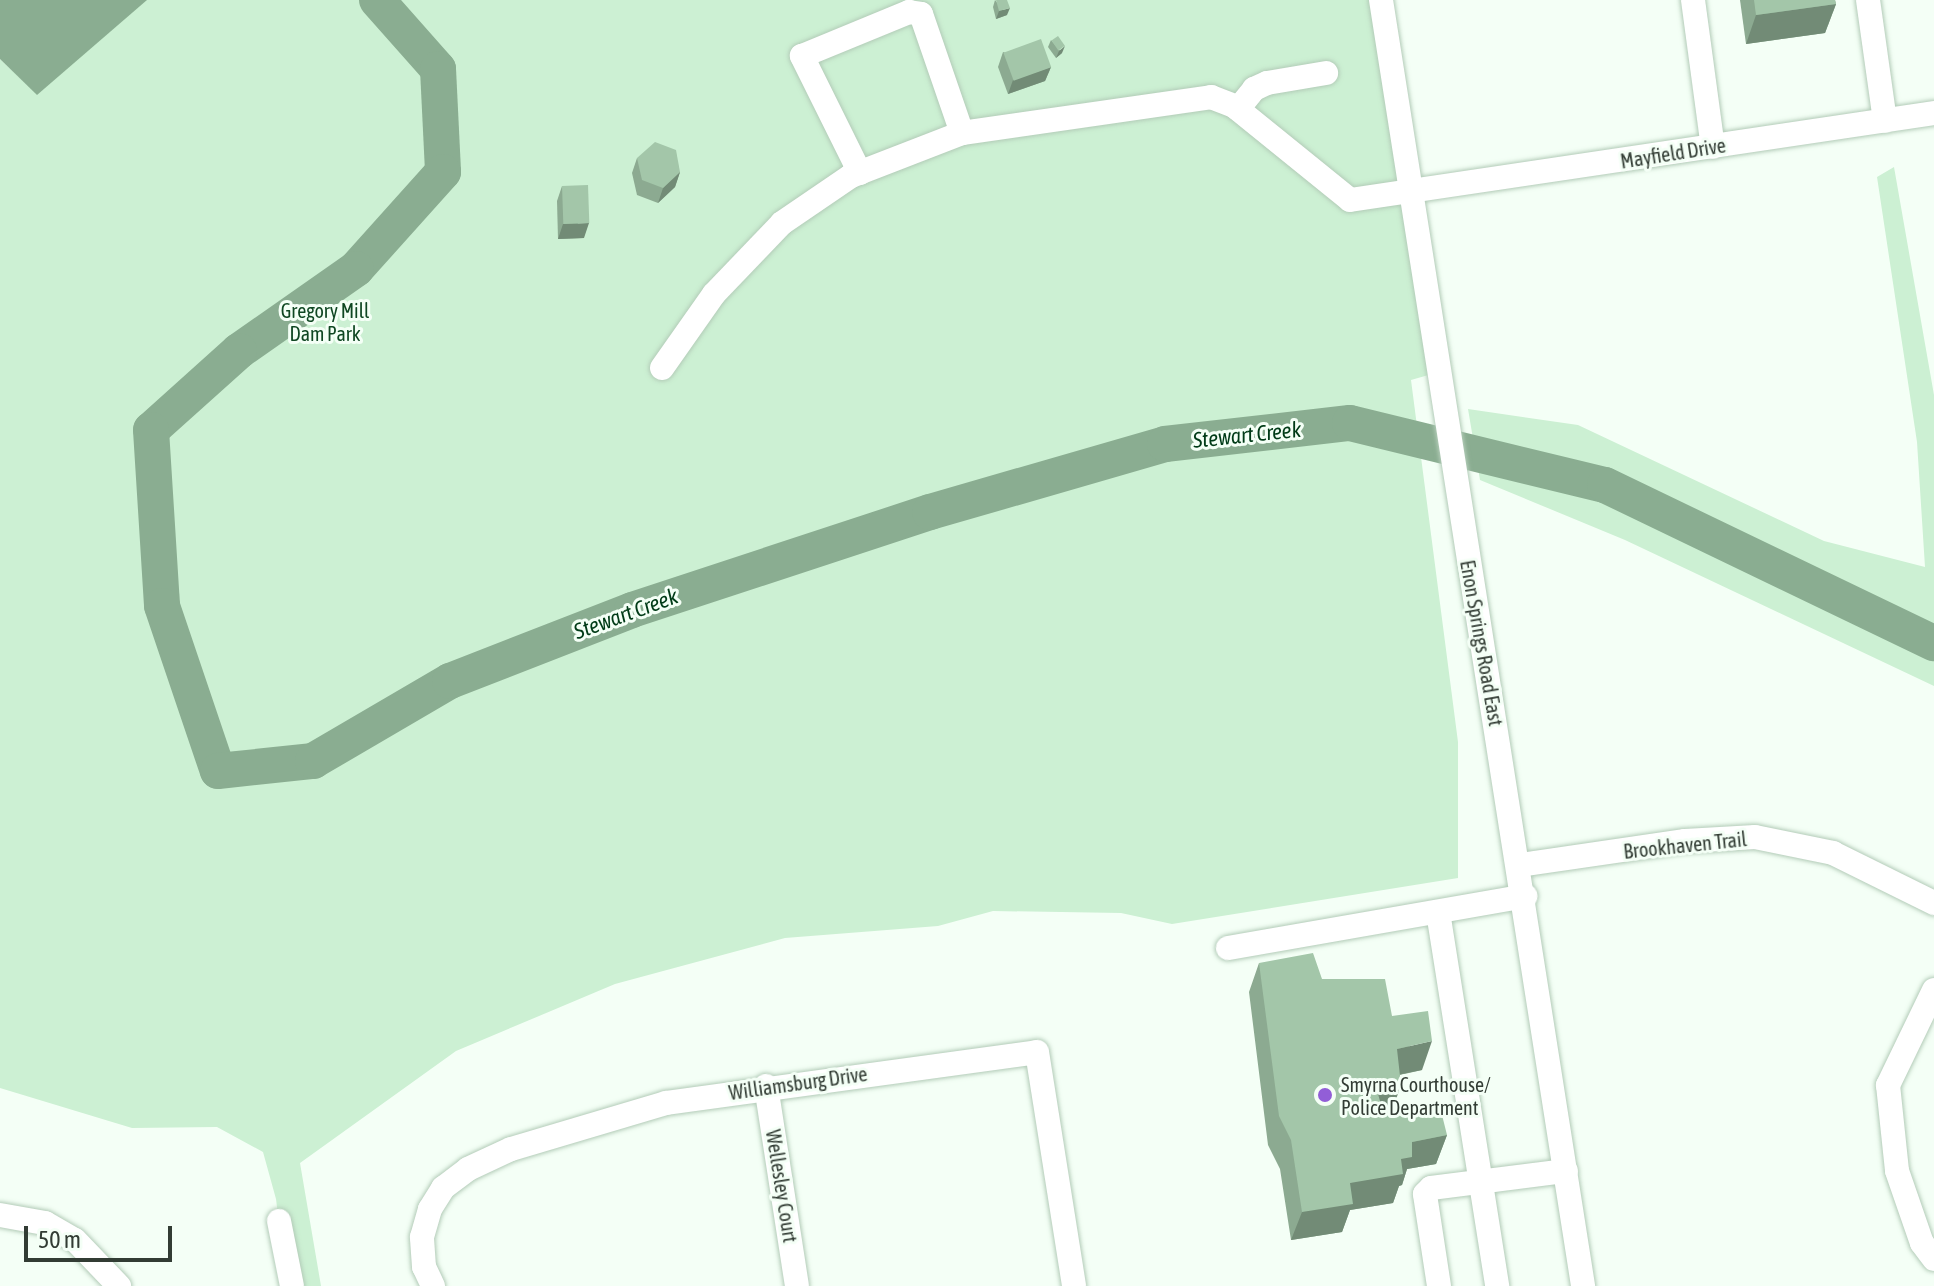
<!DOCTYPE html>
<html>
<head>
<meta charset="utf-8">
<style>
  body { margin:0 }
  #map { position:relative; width:1934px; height:1286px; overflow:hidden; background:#f4fff6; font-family:"Asap Condensed",sans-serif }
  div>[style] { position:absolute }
  .green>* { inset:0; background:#ccf0d3 }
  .water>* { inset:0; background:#8aad91 }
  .river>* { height:36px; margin:-18px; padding:0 18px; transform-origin:18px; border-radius:18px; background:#8aad91 }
  .roads { filter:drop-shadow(0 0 2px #b3ccb8) drop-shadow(0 0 2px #b3ccb8) }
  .minor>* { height:24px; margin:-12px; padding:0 12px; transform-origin:12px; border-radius:12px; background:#fff }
  .wall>* { inset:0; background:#8caa91 }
  .shaded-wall>* { inset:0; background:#728b76 }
  .building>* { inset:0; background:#a3c6a9; transform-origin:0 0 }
  .dots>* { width:22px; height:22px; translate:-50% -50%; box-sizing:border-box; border:4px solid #f4fff6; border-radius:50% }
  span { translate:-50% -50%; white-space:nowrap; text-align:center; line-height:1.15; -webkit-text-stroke:6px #f4fff6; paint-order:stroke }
  .street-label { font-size:20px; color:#323c34 }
  .park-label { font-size:20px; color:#0f4722 }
  .poi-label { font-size:20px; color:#323c34 }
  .left { translate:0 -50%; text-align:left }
  .water-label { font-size:22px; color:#003b17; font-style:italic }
  .scale { position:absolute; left:24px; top:1226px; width:148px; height:36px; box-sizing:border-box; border:4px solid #323c34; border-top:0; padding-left:10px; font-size:24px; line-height:28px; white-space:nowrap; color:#323c34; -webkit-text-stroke:6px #f4fff6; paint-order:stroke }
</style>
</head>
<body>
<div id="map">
  <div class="green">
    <i style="clip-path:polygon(130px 0,1381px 0,1439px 372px,1411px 380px,1458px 742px,1458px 878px,1172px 924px,1121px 913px,993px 911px,938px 926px,785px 938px,615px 984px,456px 1051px,300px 1163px,321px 1286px,287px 1286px,276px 1199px,263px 1152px,217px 1127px,132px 1128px,0 1088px,0 59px,37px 94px)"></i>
    <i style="clip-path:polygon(1894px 167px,1934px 395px,1934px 686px,1625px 540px,1480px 480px,1468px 409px,1578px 425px,1824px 541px,1925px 567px,1917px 442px,1877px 177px)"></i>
  </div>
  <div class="water">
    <i style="clip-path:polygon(0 0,147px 0,37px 95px,0 59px)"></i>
  </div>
  <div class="river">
    <i style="left:377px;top:0;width:92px;rotate:48.5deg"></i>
    <i style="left:438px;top:69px;width:103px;rotate:87.2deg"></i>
    <i style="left:443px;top:172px;width:130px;rotate:131.9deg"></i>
    <i style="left:356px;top:269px;width:143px;rotate:145deg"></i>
    <i style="left:239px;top:351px;width:118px;rotate:138.1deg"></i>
    <i style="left:151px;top:430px;width:176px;rotate:86.4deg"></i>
    <i style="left:162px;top:606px;width:174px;rotate:71.3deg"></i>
    <i style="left:218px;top:771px;width:96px;rotate:-6deg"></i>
    <i style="left:313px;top:761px;width:159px;rotate:-30.3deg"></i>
    <i style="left:450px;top:681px;width:195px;rotate:-21.3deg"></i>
    <i style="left:632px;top:610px;width:314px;rotate:-18.2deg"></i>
    <i style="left:930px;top:512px;width:245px;rotate:-16.1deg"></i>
    <i style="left:1165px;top:444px;width:186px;rotate:-6.5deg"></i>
    <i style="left:1350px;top:423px;width:262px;rotate:13.7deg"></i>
    <i style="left:1605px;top:485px;width:365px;rotate:25.7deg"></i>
  </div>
  <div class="roads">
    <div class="minor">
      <i style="left:1381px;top:0;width:1302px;rotate:81.07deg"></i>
      <i style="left:1693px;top:0;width:148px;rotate:82.3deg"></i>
      <i style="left:1868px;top:0;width:122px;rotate:82deg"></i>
      <i style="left:1238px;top:109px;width:26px;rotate:-51deg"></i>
      <i style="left:1254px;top:89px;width:14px;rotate:-25deg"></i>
      <i style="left:1267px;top:83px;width:60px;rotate:-9.6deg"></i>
      <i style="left:860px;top:173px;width:131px;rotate:-116.4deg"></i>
      <i style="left:802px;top:56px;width:116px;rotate:-22.4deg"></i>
      <i style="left:909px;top:12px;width:12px;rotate:9deg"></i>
      <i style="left:921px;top:14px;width:126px;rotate:71deg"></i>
      <i style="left:662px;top:368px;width:90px;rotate:-54.9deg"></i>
      <i style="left:714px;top:294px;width:98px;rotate:-46.2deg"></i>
      <i style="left:782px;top:223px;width:83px;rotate:-34.3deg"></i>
      <i style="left:851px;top:176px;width:119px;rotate:-21.2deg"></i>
      <i style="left:962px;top:133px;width:252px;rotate:-8.2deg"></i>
      <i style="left:1211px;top:97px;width:25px;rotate:21deg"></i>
      <i style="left:1234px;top:106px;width:149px;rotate:39deg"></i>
      <i style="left:1350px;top:200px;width:590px;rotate:-8.47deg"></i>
      <i style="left:1520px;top:865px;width:167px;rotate:-8.3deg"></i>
      <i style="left:1685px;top:841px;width:70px;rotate:-3.3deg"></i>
      <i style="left:1755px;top:837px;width:80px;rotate:11.6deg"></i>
      <i style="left:1833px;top:853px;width:113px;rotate:26.3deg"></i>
      <i style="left:1438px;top:912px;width:379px;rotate:81deg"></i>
      <i style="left:1228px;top:948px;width:302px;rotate:-9.9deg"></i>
      <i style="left:1934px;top:990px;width:106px;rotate:115.8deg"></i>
      <i style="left:1888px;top:1085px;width:86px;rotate:84deg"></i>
      <i style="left:1897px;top:1171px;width:76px;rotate:70.9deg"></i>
      <i style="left:1922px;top:1243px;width:20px;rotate:53deg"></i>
      <i style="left:766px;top:1086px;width:202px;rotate:81.2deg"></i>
      <i style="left:0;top:1215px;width:46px;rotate:10.1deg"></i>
      <i style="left:45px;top:1223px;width:34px;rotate:30deg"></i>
      <i style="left:75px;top:1240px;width:64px;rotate:46.3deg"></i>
      <i style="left:279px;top:1221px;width:66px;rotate:78.7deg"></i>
      <i style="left:433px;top:1286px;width:21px;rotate:-115deg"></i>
      <i style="left:424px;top:1267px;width:30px;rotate:-94deg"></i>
      <i style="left:422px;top:1237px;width:29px;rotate:-74deg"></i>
      <i style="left:430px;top:1209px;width:25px;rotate:-58deg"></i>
      <i style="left:443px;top:1188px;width:31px;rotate:-37deg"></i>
      <i style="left:468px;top:1169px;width:47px;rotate:-24.9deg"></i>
      <i style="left:511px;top:1149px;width:162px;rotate:-16.5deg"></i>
      <i style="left:666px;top:1103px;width:374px;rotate:-7.8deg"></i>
      <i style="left:1037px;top:1052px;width:237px;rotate:81deg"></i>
      <i style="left:1439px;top:1286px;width:93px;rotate:-98.7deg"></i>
      <i style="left:1425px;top:1194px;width:8px;rotate:-45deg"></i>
      <i style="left:1431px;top:1188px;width:136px;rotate:-7.2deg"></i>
    </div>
  </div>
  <div class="wall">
    <i style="clip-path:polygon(995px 0,1007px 15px,996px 19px,993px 7px)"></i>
    <i style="clip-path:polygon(1740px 0,1835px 0,1836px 4px,1825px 33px,1746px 44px)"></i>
    <i style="clip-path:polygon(1051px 40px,1062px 53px,1056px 58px,1048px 47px)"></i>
    <i style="clip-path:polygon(1003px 52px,1051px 67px,1045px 81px,1008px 94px,998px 67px)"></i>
    <i style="clip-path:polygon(637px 158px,680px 172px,675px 187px,658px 203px,637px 195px,632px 173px)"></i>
    <i style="clip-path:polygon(562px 186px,584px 238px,558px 239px,557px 201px)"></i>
    <i style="clip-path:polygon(1259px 963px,1322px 979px,1392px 1016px,1422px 1070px,1400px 1075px,1391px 1114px,1389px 1115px,1447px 1135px,1436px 1164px,1407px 1169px,1402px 1185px,1399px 1186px,1393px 1203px,1350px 1210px,1342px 1232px,1291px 1240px,1280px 1169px,1268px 1145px,1249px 992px)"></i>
  </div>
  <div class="shaded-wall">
    <i style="clip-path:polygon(1836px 4px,1825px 33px,1746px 44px,1756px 15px)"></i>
    <i style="clip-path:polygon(1010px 8px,1007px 15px,996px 19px,999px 11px)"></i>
    <i style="clip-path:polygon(1065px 46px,1062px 53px,1056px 58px,1059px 51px)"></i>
    <i style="clip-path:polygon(1051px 67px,1045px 81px,1008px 94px,1013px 80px)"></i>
    <i style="clip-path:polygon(680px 172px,675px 187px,658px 203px,663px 188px)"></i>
    <i style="clip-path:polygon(589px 223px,584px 238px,558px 239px,563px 224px)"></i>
    <i style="clip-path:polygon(1432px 1041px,1422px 1070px,1387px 1077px,1397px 1049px)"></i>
    <i style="clip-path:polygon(1401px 1085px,1391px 1114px,1367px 1123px,1378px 1094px)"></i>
    <i style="clip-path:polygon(1447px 1135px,1436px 1164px,1407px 1169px,1402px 1185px,1399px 1186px,1393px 1203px,1350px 1210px,1342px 1232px,1291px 1240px,1302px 1212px,1350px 1183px,1401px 1159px,1412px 1142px)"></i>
  </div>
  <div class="building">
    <i style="clip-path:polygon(996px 0,1007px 0,1010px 8px,999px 11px)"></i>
    <i style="clip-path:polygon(1754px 0,1835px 0,1836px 4px,1756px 15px)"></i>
    <i style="left:1058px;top:36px;width:12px;height:8px;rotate:55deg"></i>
    <i style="left:1041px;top:39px;width:30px;height:40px;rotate:70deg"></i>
    <i style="clip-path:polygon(655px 142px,676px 150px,680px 172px,663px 188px,642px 180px,637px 158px)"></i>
    <i style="left:588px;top:185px;width:38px;height:26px;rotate:88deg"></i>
    <i style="clip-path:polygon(1313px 953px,1322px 979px,1385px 979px,1392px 1016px,1428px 1011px,1432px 1041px,1397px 1049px,1401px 1085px,1378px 1094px,1384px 1115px,1441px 1111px,1447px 1135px,1412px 1142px,1412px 1157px,1401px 1159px,1403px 1174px,1350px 1183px,1353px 1204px,1302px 1212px,1291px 1140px,1279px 1116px,1259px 963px)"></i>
  </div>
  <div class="dots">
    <i style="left:1325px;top:1095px;background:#925ed7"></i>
  </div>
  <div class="street-label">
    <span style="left:1673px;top:153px;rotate:-9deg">Mayfield Drive</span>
    <span style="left:1482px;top:643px;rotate:80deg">Enon Springs Road East</span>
    <span style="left:1685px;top:845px;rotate:-6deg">Brookhaven Trail</span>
    <span style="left:798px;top:1083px;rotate:-8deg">Williamsburg Drive</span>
    <span style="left:782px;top:1186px;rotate:81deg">Wellesley Court</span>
  </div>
  <div class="park-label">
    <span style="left:325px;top:322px">Gregory Mill<br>Dam Park</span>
  </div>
  <div class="poi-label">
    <span class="left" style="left:1341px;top:1096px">Smyrna Courthouse/<br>Police Department</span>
  </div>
  <div class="water-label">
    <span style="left:1247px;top:435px;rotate:-6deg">Stewart Creek</span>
    <span style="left:626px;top:614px;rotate:-20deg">Stewart Creek</span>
  </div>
  <div class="scale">50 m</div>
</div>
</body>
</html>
